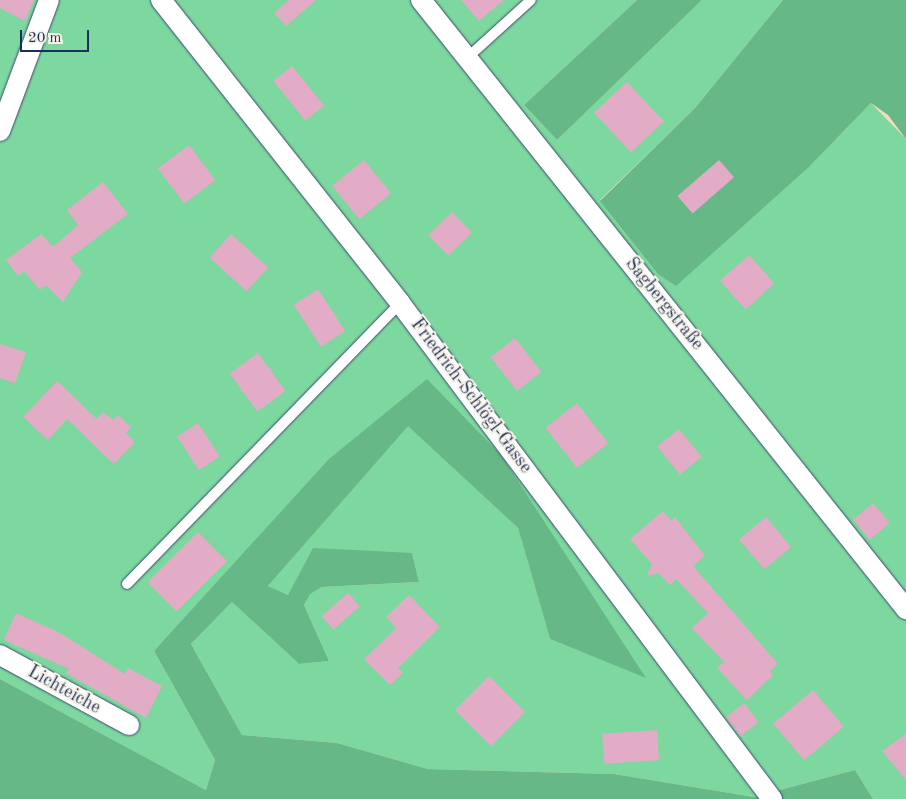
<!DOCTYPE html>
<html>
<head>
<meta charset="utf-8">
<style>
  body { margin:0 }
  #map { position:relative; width:906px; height:799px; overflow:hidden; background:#f2ddbf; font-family:"Old Standard TT",serif }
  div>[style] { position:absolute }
  .green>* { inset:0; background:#7dd89f }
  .forest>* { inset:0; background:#66b886 }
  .building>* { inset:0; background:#e2abc6; transform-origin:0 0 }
  .roads { filter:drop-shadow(0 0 1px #3b496d) drop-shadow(0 0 1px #3b496d) }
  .service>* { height:10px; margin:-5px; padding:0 5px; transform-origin:5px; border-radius:5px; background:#fff }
  .minor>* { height:20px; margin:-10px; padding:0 10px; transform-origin:10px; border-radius:10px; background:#fff }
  span { translate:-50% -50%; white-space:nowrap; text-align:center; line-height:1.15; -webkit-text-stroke:4px #f7f3e8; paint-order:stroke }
  .street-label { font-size:18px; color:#1b2f5e }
  .scale { position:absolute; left:20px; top:30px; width:69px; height:22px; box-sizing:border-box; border:2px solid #1b2f5e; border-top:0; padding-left:6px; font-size:15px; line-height:18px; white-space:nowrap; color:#1b2f5e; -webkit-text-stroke:4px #f7f3e8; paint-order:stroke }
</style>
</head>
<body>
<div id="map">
  <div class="green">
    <i style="clip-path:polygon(0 0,637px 0,524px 105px,557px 140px,702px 0,783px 0,695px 108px,600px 200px,811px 165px,871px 103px,906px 139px,906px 799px,873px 799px,855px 770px,754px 797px,614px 774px,428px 769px,337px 743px,242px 735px,191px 644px,232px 602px,299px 664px,329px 661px,304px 605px,309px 594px,322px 587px,419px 582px,412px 553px,287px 595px,268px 586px,408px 425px,518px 528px,550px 639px,645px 677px,427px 379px,154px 651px,215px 760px,206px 790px,0 679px)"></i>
  </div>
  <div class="forest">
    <i style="clip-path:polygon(637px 0,702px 0,557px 140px,524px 105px)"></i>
    <i style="clip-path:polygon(783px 0,906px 0,906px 139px,888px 115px,871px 103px,811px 165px,676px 286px,658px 274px,600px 201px,695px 108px)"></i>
    <i style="clip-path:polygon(427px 379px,501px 455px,646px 678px,550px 639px,518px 528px,408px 426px,268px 586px,288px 595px,313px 548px,412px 553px,419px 582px,322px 587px,310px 594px,304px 605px,329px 661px,299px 664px,232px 602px,191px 644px,242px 735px,337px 743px,428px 769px,614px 774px,754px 797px,855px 770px,873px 799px,0 799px,0 679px,206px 790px,215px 760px,154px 651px,329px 459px)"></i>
  </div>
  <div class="building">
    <i style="clip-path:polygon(0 0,34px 0,25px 21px,0 8px)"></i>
    <i style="clip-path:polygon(289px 0,316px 0,286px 26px,274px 13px)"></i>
    <i style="clip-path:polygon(461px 0,504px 0,479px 21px)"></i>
    <i style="left:292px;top:66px;width:51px;height:24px;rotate:51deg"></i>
    <i style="left:627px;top:82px;width:54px;height:45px;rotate:47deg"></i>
    <i style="left:189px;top:145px;width:44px;height:39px;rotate:53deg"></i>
    <i style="left:364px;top:160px;width:43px;height:41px;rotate:51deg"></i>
    <i style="left:719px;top:160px;width:23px;height:55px;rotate:49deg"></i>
    <i style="clip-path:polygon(103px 182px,128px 214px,70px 258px,82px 272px,63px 302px,46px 285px,40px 290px,24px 271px,18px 276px,6px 260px,41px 234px,53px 247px,78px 225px,67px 210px)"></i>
    <i style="left:452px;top:212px;width:29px;height:33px;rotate:46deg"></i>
    <i style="left:231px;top:234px;width:50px;height:32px;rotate:42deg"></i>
    <i style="left:749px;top:255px;width:38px;height:39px;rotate:48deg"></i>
    <i style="left:318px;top:289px;width:50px;height:29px;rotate:57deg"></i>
    <i style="left:515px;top:338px;width:43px;height:31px;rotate:52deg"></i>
    <i style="clip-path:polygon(0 344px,26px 352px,15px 383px,0 378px)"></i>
    <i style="left:258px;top:353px;width:47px;height:35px;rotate:54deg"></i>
    <i style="clip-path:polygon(57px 381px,97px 419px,103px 412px,113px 420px,118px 415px,131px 427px,126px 433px,135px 442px,114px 464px,67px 419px,48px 440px,23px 417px)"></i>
    <i style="left:577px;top:403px;width:51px;height:40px;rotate:52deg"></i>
    <i style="left:198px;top:423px;width:40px;height:25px;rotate:57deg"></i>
    <i style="left:679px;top:429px;width:36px;height:28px;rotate:51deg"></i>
    <i style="left:873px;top:503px;width:26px;height:26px;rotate:50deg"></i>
    <i style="clip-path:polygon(663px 511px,671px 521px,675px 517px,705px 556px,693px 566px,778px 664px,770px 671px,773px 675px,747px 700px,717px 668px,724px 662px,692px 628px,708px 613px,676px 579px,670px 585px,659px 573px,647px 576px,652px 564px,630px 539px)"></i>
    <i style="left:766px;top:517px;width:39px;height:35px;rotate:50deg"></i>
    <i style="left:198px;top:532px;width:41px;height:71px;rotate:45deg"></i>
    <i style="left:348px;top:593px;width:18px;height:35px;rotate:49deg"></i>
    <i style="clip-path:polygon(409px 595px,440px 627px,398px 668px,403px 673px,390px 685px,364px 659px,396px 628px,386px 617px)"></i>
    <i style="clip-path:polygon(16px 613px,60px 633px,125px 674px,128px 668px,162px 686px,146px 718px,66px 673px,69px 669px,4px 640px)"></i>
    <i style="left:489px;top:676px;width:51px;height:48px;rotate:45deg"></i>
    <i style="left:813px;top:690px;width:48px;height:52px;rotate:50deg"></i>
    <i style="left:744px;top:703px;width:24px;height:23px;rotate:52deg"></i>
    <i style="left:657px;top:730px;width:30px;height:55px;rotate:86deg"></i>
    <i style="clip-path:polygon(906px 734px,906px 780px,882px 751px)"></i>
  </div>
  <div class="roads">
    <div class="service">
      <i style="left:467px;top:58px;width:86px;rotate:-42.2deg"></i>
      <i style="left:127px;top:584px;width:392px;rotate:-45.8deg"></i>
    </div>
    <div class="minor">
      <i style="left:161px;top:0;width:386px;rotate:51.7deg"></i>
      <i style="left:400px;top:303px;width:620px;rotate:53.13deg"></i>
      <i style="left:421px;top:0;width:779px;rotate:51.47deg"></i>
      <i style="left:0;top:131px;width:140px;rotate:-69.5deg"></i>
      <i style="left:0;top:655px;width:147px;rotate:28.5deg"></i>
    </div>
  </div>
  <div class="street-label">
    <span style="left:664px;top:304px;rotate:51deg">Sagbergstraße</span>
    <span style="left:471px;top:396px;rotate:53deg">Friedrich-Schlögl-Gasse</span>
    <span style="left:64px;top:690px;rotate:29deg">Lichteiche</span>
  </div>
  <div class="scale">20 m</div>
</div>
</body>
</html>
